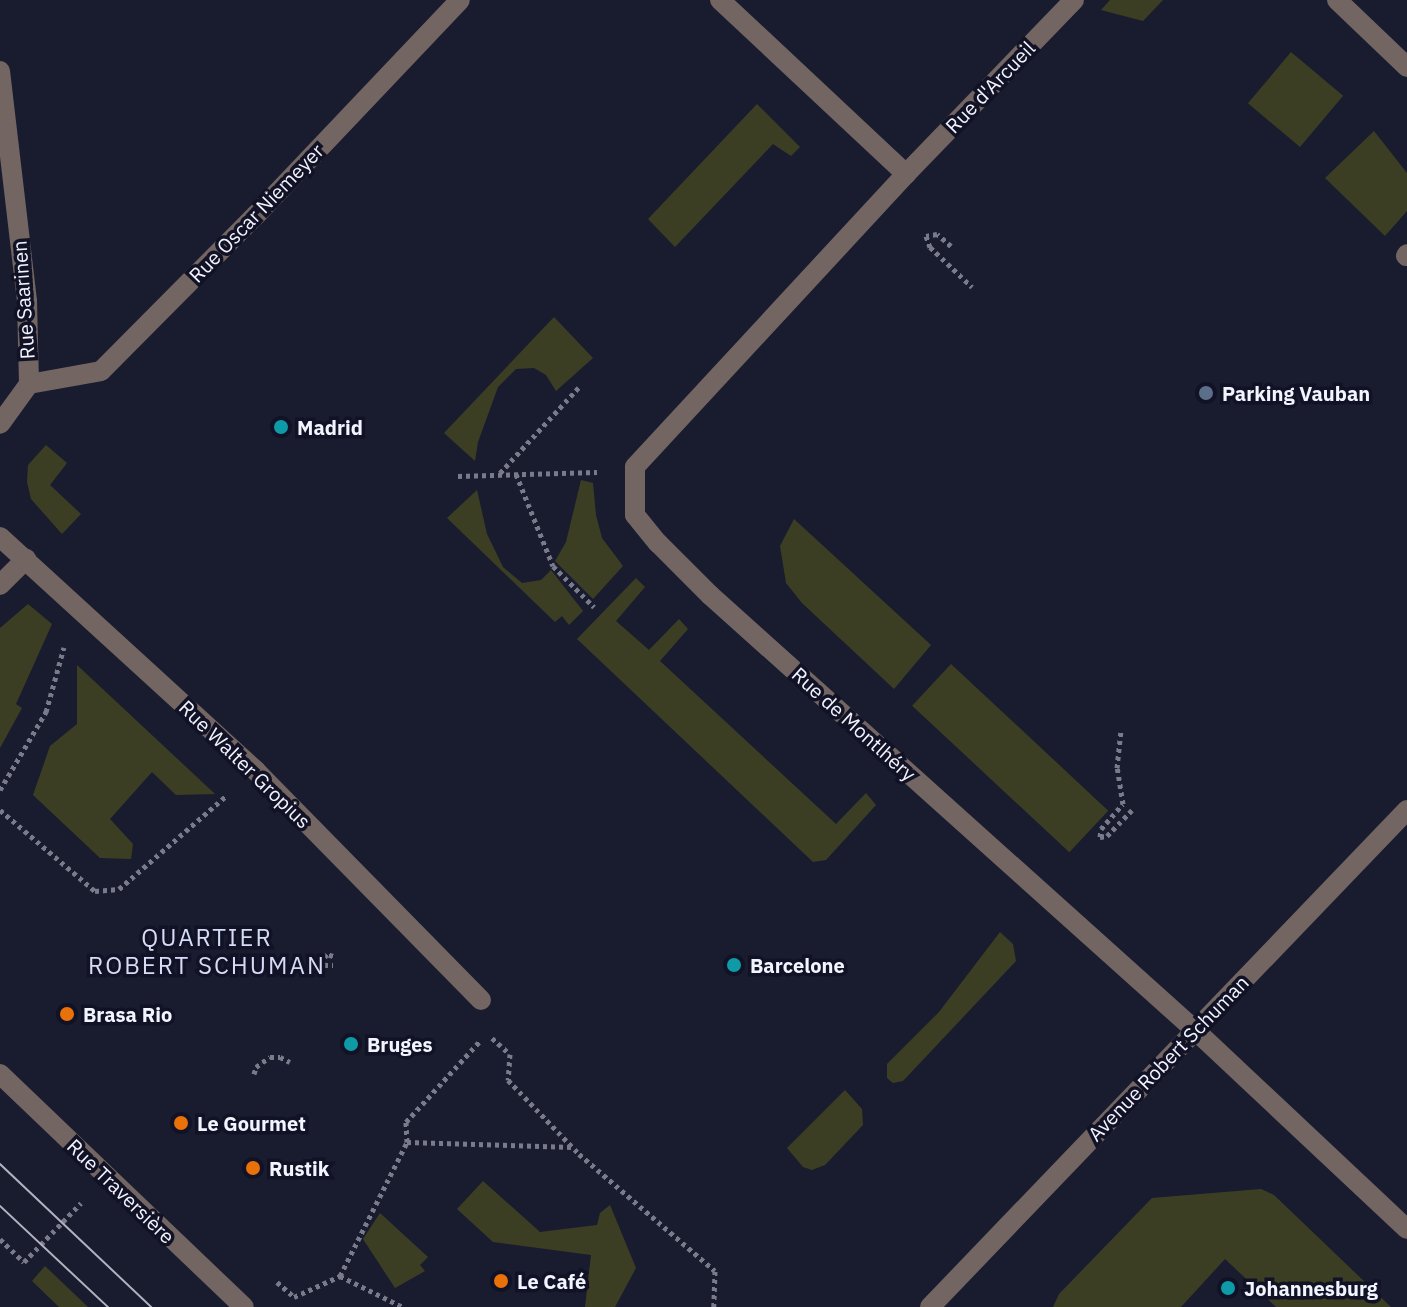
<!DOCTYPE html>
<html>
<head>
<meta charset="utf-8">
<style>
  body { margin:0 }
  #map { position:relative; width:1407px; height:1307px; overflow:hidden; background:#191c2f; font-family:"IBM Plex Sans",sans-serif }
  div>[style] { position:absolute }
  .green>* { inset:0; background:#3c3e23; transform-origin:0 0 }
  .path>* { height:5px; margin-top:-2.5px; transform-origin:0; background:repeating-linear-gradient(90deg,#797b8b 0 4px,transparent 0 8px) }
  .service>* { height:20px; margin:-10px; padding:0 10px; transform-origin:10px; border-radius:10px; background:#726562 }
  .minor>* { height:20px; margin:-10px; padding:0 10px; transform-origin:10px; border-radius:10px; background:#726562 }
  .tram>* { height:2px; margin:-1px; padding:0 1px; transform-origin:1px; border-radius:1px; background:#b0b2bf }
  .dots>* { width:22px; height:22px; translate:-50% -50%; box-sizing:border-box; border:4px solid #111225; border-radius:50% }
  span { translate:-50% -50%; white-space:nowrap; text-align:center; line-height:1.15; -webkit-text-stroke:7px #111225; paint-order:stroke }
  .street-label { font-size:20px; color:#f2f4ff }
  .poi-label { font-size:20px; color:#f2f4ff; font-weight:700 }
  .left { translate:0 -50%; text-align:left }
  .quarter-label { font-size:24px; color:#d6dbf6; letter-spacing:2px }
</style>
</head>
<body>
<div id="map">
  <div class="green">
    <i style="clip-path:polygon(1110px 0,1163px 0,1143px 21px,1101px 10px)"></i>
    <i style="left:1291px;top:52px;width:68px;height:67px;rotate:40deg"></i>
    <i style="clip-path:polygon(757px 104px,800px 147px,791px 156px,773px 144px,675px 247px,648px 219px)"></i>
    <i style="clip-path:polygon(1374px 131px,1407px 173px,1407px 211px,1385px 236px,1325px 178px)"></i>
    <i style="clip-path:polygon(554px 317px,593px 358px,556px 391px,546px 375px,534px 368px,516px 369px,498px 387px,478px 442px,475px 461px,444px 433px)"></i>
    <i style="clip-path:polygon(46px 445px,67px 463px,50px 485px,81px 514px,62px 534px,31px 499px,27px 482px,28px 465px)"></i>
    <i style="clip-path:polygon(581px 480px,593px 483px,596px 515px,602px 538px,623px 566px,593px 599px,555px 561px,566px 542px)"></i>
    <i style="clip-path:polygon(477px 490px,487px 534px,503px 567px,522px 583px,541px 580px,551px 570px,583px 611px,569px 625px,562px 616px,555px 622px,447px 518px)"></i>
    <i style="clip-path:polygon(794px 519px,931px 645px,894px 689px,802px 603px,786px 583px,780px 546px)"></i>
    <i style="clip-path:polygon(636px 578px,645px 587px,616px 621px,649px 650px,679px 619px,688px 629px,660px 661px,836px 824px,866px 793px,876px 805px,826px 860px,813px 862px,577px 639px)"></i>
    <i style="clip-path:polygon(28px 604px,52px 624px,16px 704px,22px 708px,0 748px,0 628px)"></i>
    <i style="left:951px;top:664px;width:215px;height:57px;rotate:43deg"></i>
    <i style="clip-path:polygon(77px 665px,215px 794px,176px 795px,152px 772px,110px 819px,133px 844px,131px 859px,100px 858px,33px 795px,50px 746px,77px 724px)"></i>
    <i style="clip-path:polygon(1000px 932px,1013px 944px,1016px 961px,903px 1081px,893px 1083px,887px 1078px,887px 1064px,939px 1012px)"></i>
    <i style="clip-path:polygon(845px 1090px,862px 1109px,863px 1125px,825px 1165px,812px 1170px,803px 1167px,787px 1148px)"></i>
    <i style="clip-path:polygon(483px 1181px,540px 1232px,597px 1225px,600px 1213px,610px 1205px,636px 1268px,615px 1307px,585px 1307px,591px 1255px,493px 1242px,457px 1209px)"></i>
    <i style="clip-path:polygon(1261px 1189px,1274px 1195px,1391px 1307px,1276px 1307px,1225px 1259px,1181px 1307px,1053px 1307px,1059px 1294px,1152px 1198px)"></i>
    <i style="clip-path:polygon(380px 1213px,428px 1257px,420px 1265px,425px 1271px,395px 1288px,363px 1239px)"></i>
    <i style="clip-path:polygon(45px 1266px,88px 1307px,59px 1307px,32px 1281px)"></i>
  </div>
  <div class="path">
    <i style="left:951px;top:246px;width:18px;rotate:-139deg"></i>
    <i style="left:937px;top:234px;width:11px;rotate:170deg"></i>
    <i style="left:926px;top:236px;width:12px;rotate:70deg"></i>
    <i style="left:930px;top:247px;width:58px;rotate:43.6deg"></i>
    <i style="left:500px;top:473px;width:117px;rotate:-47.4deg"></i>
    <i style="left:516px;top:474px;width:99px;rotate:68.1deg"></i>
    <i style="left:553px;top:566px;width:58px;rotate:45deg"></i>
    <i style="left:458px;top:476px;width:139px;rotate:-1.6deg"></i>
    <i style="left:0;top:790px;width:91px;rotate:-59.5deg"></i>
    <i style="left:46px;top:712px;width:67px;rotate:-74.5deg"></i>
    <i style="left:0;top:810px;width:125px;rotate:40.5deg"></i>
    <i style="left:95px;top:891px;width:24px;rotate:-5deg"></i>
    <i style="left:119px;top:889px;width:142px;rotate:-41deg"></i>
    <i style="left:1100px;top:837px;width:8px;rotate:-83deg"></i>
    <i style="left:1101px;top:829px;width:33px;rotate:-49deg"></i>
    <i style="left:1123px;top:804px;width:36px;rotate:-99deg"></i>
    <i style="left:1117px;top:768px;width:36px;rotate:-84deg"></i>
    <i style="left:1100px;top:837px;width:7px;rotate:-8deg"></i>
    <i style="left:1107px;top:836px;width:36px;rotate:-46deg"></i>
    <i style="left:333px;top:956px;width:6px;rotate:-162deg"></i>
    <i style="left:327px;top:954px;width:9px;rotate:126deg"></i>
    <i style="left:322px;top:961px;width:4px;rotate:63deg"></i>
    <i style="left:324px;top:965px;width:9px"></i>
    <i style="left:245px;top:971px;width:7px;rotate:8deg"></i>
    <i style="left:252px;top:972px;width:5px;rotate:-68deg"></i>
    <i style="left:254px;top:967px;width:11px;rotate:-128deg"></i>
    <i style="left:492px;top:1038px;width:24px;rotate:42deg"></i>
    <i style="left:510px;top:1054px;width:26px;rotate:94deg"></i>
    <i style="left:508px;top:1080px;width:103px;rotate:46.2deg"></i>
    <i style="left:579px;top:1154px;width:179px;rotate:40.7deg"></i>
    <i style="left:715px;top:1271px;width:36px;rotate:92deg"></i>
    <i style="left:254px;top:1074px;width:7px;rotate:-74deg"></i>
    <i style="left:256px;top:1067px;width:17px;rotate:-36deg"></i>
    <i style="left:270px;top:1057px;width:10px"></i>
    <i style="left:280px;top:1057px;width:11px;rotate:27deg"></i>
    <i style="left:407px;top:1142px;width:166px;rotate:1.7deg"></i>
    <i style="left:0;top:1239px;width:33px;rotate:44deg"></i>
    <i style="left:24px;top:1262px;width:82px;rotate:-46deg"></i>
    <i style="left:340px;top:1276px;width:70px;rotate:26.2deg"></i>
    <i style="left:277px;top:1282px;width:23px;rotate:41deg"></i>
    <i style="left:294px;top:1297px;width:51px;rotate:-24.5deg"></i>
    <i style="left:340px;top:1276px;width:150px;rotate:-63.4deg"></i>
    <i style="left:407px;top:1142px;width:20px;rotate:-93deg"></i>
    <i style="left:406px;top:1122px;width:111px;rotate:-47.6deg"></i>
  </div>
  <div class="service">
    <i style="left:1406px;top:256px;width:2px;rotate:-63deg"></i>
    <i style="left:0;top:585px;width:37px;rotate:-45deg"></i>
  </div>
  <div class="minor">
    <i style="left:720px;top:0;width:255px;rotate:43.1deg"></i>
    <i style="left:1074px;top:0;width:242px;rotate:134deg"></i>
    <i style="left:906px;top:174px;width:399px;rotate:132.8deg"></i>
    <i style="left:635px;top:467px;width:48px;rotate:90deg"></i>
    <i style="left:635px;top:515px;width:36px;rotate:51deg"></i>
    <i style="left:658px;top:543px;width:74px;rotate:45deg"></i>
    <i style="left:710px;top:595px;width:653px;rotate:41.9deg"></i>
    <i style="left:1196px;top:1031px;width:289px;rotate:43.2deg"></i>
    <i style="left:1337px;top:0;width:97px;rotate:43.7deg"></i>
    <i style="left:0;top:71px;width:232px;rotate:83.3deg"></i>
    <i style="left:27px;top:301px;width:83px;rotate:88.6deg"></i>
    <i style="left:29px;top:384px;width:49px;rotate:125.9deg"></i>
    <i style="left:29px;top:384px;width:73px;rotate:-10.2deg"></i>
    <i style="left:101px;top:371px;width:220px;rotate:-45.2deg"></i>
    <i style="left:256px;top:215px;width:296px;rotate:-46.5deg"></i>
    <i style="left:0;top:537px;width:347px;rotate:42.4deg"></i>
    <i style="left:256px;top:771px;width:321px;rotate:45.5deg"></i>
    <i style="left:0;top:1074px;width:337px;rotate:43.7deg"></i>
    <i style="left:930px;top:1307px;width:689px;rotate:-46.18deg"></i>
  </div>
  <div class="tram">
    <i style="left:0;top:1164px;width:208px;rotate:43.4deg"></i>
    <i style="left:0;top:1206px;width:148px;rotate:43.1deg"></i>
  </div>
  <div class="dots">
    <i style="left:1206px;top:393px;background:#5c6f8a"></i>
    <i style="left:281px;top:427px;background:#0f9aa8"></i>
    <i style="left:734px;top:965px;background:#0f9aa8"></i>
    <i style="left:67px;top:1014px;background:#e8710a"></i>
    <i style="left:351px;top:1044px;background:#0f9aa8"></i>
    <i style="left:181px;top:1123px;background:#e8710a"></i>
    <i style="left:253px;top:1168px;background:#e8710a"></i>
    <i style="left:501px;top:1281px;background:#e8710a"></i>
    <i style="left:1228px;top:1288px;background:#0f9aa8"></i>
  </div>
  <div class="street-label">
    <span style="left:990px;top:87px;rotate:-46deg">Rue d'Arcueil</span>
    <span style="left:256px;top:213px;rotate:-46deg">Rue Oscar Niemeyer</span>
    <span style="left:23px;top:300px;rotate:-94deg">Rue Saarinen</span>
    <span style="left:854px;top:724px;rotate:42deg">Rue de Montlhéry</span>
    <span style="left:245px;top:764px;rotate:44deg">Rue Walter Gropius</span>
    <span style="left:1168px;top:1058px;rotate:-46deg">Avenue Robert Schuman</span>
    <span style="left:121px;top:1191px;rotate:44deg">Rue Traversière</span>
  </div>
  <div class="poi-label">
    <span class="left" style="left:1222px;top:393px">Parking Vauban</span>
    <span class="left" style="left:297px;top:427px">Madrid</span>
    <span class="left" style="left:750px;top:965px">Barcelone</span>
    <span class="left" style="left:83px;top:1014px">Brasa Rio</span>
    <span class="left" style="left:367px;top:1044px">Bruges</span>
    <span class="left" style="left:197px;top:1123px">Le Gourmet</span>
    <span class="left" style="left:269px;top:1168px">Rustik</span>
    <span class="left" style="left:517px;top:1281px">Le Café</span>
    <span class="left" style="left:1244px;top:1288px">Johannesburg</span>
  </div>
  <div class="quarter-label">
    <span style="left:207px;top:952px">QUARTIER<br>ROBERT SCHUMAN</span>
  </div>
</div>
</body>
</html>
